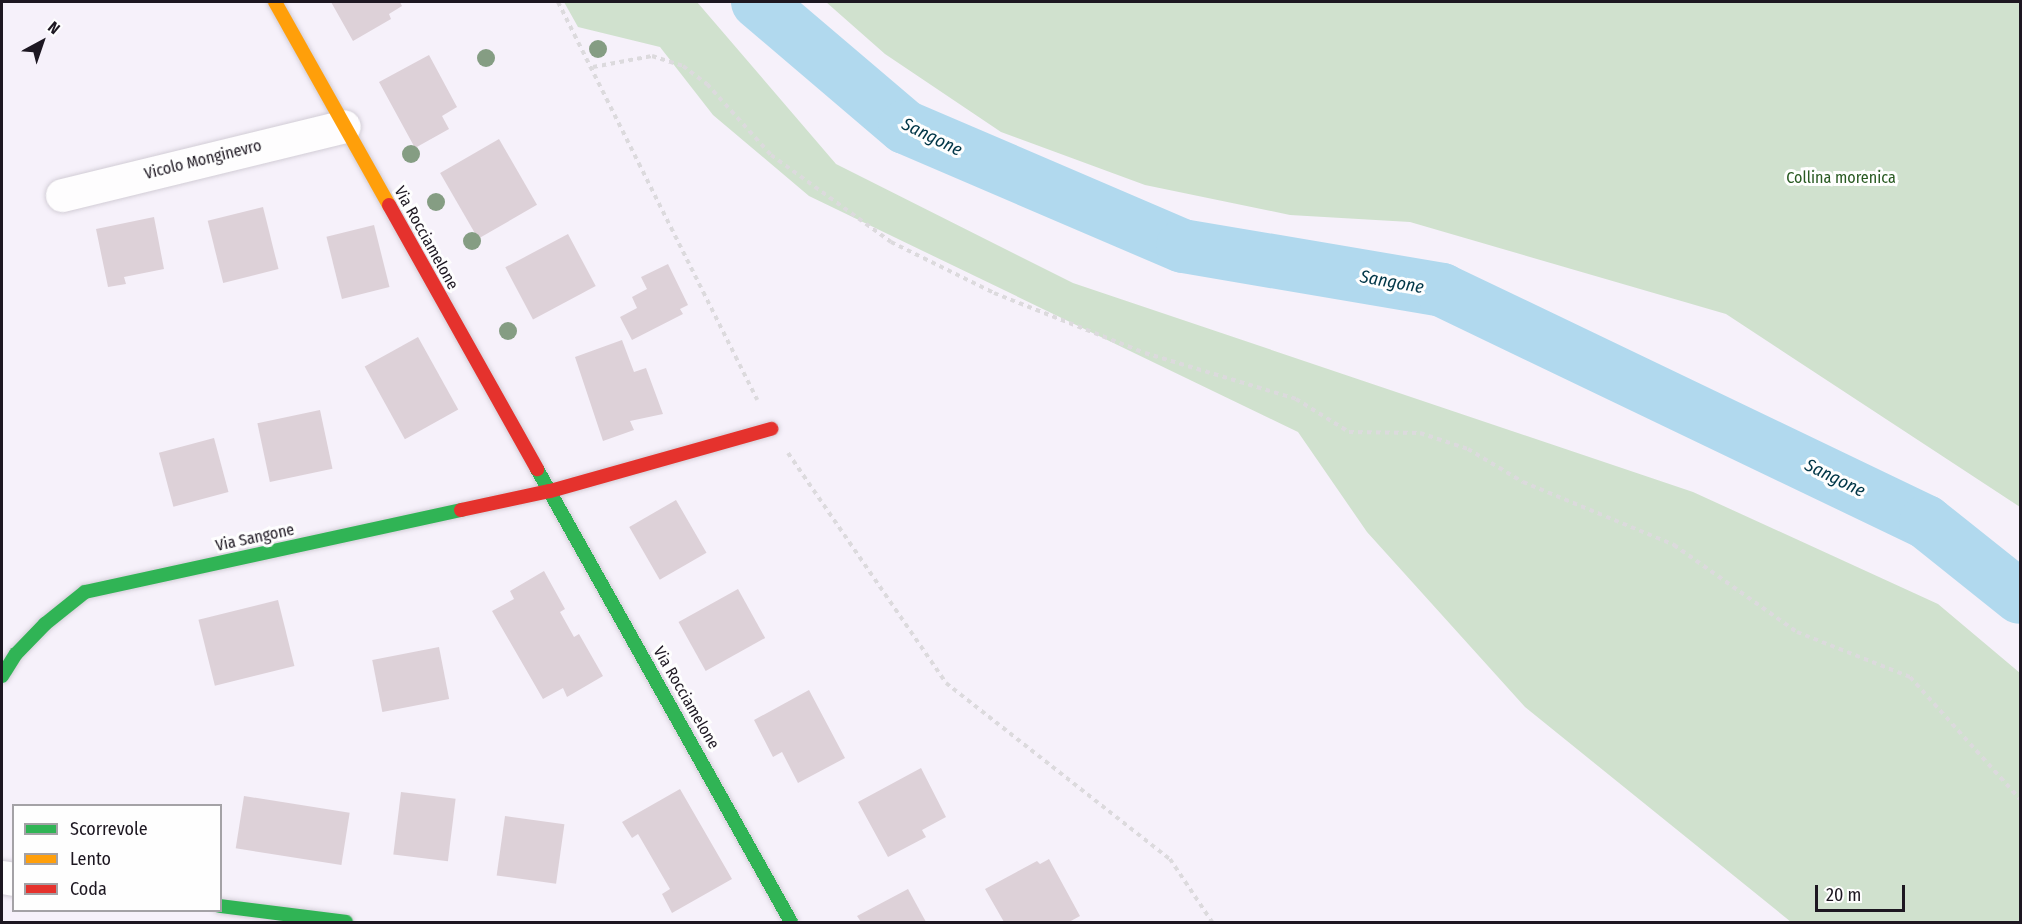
<!DOCTYPE html>
<html>
<head>
<meta charset="utf-8">
<style>
  body { margin:0 }
  #map { position:relative; width:2022px; height:924px; overflow:hidden; background:#f6f1fa; font-family:"Fira Sans Condensed",sans-serif }
  div>[style] { position:absolute }
  .green>* { inset:0; background:#d0e1ce }
  .river>* { height:54px; margin:-27px; padding:0 27px; transform-origin:27px; border-radius:27px; background:#b1d9ee }
  .building>* { inset:0; background:#ddd1d8; transform-origin:0 0 }
  .path>* { height:4px; margin-top:-2px; transform-origin:0; background:repeating-linear-gradient(90deg,#dcdadd 0 4.5px,transparent 0 9px) }
  .roads { filter:drop-shadow(0 0 2px #d2cdd6) drop-shadow(0 0 2px #d2cdd6) }
  .street>* { height:33px; margin:-16.5px; padding:0 16.5px; transform-origin:16.5px; border-radius:16.5px; background:#fefdfe }
  .fast>* { height:14px; margin:-7px; padding:0 7px; transform-origin:7px; border-radius:7px; background:#30b455 }
  .slow>* { height:14px; margin:-7px; padding:0 7px; transform-origin:7px; border-radius:7px; background:#ff9f0a }
  .jam>* { height:14px; margin:-7px; padding:0 7px; transform-origin:7px; border-radius:7px; background:#e5322d }
  .trees>* { width:18px; height:18px; margin:-9px; border-radius:50%; background:#859d83 }
  span { translate:-50% -50%; white-space:nowrap; text-align:center; line-height:1.15; -webkit-text-stroke:6px #fefefe; paint-order:stroke }
  .street-label { font-size:16px; color:#1d1721 }
  .park-label { font-size:16px; color:#285921 }
  .water-label { font-size:18px; color:#003647; font-style:italic }
  .frame { position:absolute; inset:0; border:3px solid #1d1721; pointer-events:none }
  .legend { position:absolute; left:12px; top:804px; width:210px; height:108px; box-sizing:border-box; background:#fefefe; border:2px solid #a4a2a6; margin:0; padding:8px 10px; list-style:none; font-size:18px; color:#1d1721 }
  .legend li { display:flex; align-items:center; gap:12px; height:30px }
  .legend b { width:30px; border:2px solid #a4a2a6 }
  .north { position:absolute; left:12px; top:12px; width:60px; height:60px; -webkit-text-stroke:4px #fefefe; paint-order:stroke; rotate:40deg; font-size:16px; font-weight:700; line-height:24px; text-align:center; color:#1d1721 }
  .north::after { content:''; display:block; margin:auto; width:21px; height:27px; background:#1d1721; clip-path:polygon(50% 0,100% 100%,50% 72%,0 100%) }
  .scale { position:absolute; left:1815px; top:885px; width:90px; height:27px; box-sizing:border-box; border:3px solid #1d1721; border-top:0; padding-left:8px; font-size:18px; line-height:21px; white-space:nowrap; color:#1d1721; -webkit-text-stroke:4px #fefefe; paint-order:stroke }
</style>
</head>
<body>
<div id="map">
  <div class="green">
    <i style="clip-path:polygon(564px 2px,697px 2px,836px 164px,1073px 283px,1693px 492px,1938px 604px,2020px 673px,2020px 922px,1791px 922px,1525px 707px,1367px 532px,1298px 432px,809px 196px,713px 115px,660px 47px,578px 27px)"></i>
    <i style="clip-path:polygon(826px 2px,2020px 2px,2020px 507px,1726px 314px,1410px 222px,1290px 215px,1145px 185px,1001px 132px,885px 54px)"></i>
  </div>
  <div class="river">
    <i style="left:758px;top:2px;width:193px;rotate:40.4deg"></i>
    <i style="left:905px;top:127px;width:302px;rotate:23.2deg"></i>
    <i style="left:1183px;top:246px;width:263px;rotate:9.6deg"></i>
    <i style="left:1442px;top:290px;width:537px;rotate:25.61deg"></i>
    <i style="left:1926px;top:522px;width:120px;rotate:38.6deg"></i>
  </div>
  <div class="building">
    <i style="clip-path:polygon(331px 2px,400px 2px,402px 6px,389px 14px,391px 19px,353px 41px)"></i>
    <i style="clip-path:polygon(429px 55px,457px 107px,442px 116px,449px 129px,415px 148px,379px 82px)"></i>
    <i style="left:499px;top:139px;width:76px;height:68px;rotate:60deg"></i>
    <i style="left:263px;top:207px;width:64px;height:57px;rotate:76deg"></i>
    <i style="clip-path:polygon(154px 217px,164px 269px,124px 277px,126px 284px,108px 287px,96px 229px)"></i>
    <i style="left:374px;top:225px;width:64px;height:49px;rotate:76deg"></i>
    <i style="left:568px;top:234px;width:59px;height:71px;rotate:62deg"></i>
    <i style="clip-path:polygon(668px 264px,688px 305px,680px 309px,683px 314px,632px 340px,620px 317px,637px 308px,632px 297px,647px 289px,641px 277px)"></i>
    <i style="left:418px;top:337px;width:83px;height:61px;rotate:61deg"></i>
    <i style="clip-path:polygon(622px 340px,634px 372px,646px 368px,663px 414px,630px 421px,634px 430px,603px 441px,575px 357px)"></i>
    <i style="left:320px;top:410px;width:60px;height:64px;rotate:78deg"></i>
    <i style="left:214px;top:438px;width:56px;height:57px;rotate:75deg"></i>
    <i style="left:676px;top:500px;width:61px;height:54px;rotate:60deg"></i>
    <i style="clip-path:polygon(544px 571px,565px 609px,560px 612px,574px 637px,579px 634px,603px 676px,567px 697px,563px 688px,543px 699px,492px 611px,514px 599px,510px 591px)"></i>
    <i style="left:738px;top:589px;width:56px;height:68px;rotate:61deg"></i>
    <i style="left:278px;top:600px;width:68px;height:82px;rotate:76deg"></i>
    <i style="left:439px;top:647px;width:53px;height:68px;rotate:79deg"></i>
    <i style="clip-path:polygon(809px 690px,845px 758px,798px 783px,782px 752px,773px 757px,754px 720px)"></i>
    <i style="clip-path:polygon(921px 768px,946px 817px,922px 830px,926px 837px,888px 857px,858px 802px)"></i>
    <i style="clip-path:polygon(680px 789px,732px 879px,672px 913px,662px 894px,670px 889px,638px 834px,632px 838px,622px 822px)"></i>
    <i style="left:401px;top:792px;width:55px;height:63px;rotate:7deg"></i>
    <i style="left:244px;top:796px;width:107px;height:53px;rotate:9deg"></i>
    <i style="left:505px;top:816px;width:60px;height:60px;rotate:8deg"></i>
    <i style="clip-path:polygon(1049px 859px,1080px 916px,1069px 922px,1004px 922px,985px 889px,1037px 861px,1040px 864px)"></i>
    <i style="clip-path:polygon(908px 889px,926px 922px,861px 922px,857px 916px)"></i>
  </div>
  <div class="path">
    <i style="left:558px;top:2px;width:445px;rotate:63.4deg"></i>
    <i style="left:593px;top:67px;width:60px;rotate:-10.6deg"></i>
    <i style="left:652px;top:56px;width:33px;rotate:18deg"></i>
    <i style="left:683px;top:66px;width:30px;rotate:37deg"></i>
    <i style="left:707px;top:84px;width:96px;rotate:48deg"></i>
    <i style="left:771px;top:155px;width:148px;rotate:35.9deg"></i>
    <i style="left:891px;top:242px;width:115px;rotate:26.3deg"></i>
    <i style="left:994px;top:293px;width:162px;rotate:21.7deg"></i>
    <i style="left:1145px;top:353px;width:158px;rotate:16.9deg"></i>
    <i style="left:1296px;top:399px;width:62px;rotate:31.9deg"></i>
    <i style="left:1349px;top:432px;width:71px;rotate:0.8deg"></i>
    <i style="left:1420px;top:433px;width:51px;rotate:18.4deg"></i>
    <i style="left:1468px;top:449px;width:64px;rotate:31deg"></i>
    <i style="left:1523px;top:482px;width:164px;rotate:22.6deg"></i>
    <i style="left:1674px;top:545px;width:151px;rotate:35.3deg"></i>
    <i style="left:1797px;top:632px;width:122px;rotate:21.7deg"></i>
    <i style="left:1910px;top:677px;width:164px;rotate:48deg"></i>
    <i style="left:788px;top:453px;width:279px;rotate:55.5deg"></i>
    <i style="left:946px;top:683px;width:285px;rotate:38.2deg"></i>
    <i style="left:1170px;top:859px;width:76px;rotate:56.3deg"></i>
  </div>
  <div class="roads">
    <div class="street">
      <i style="left:62px;top:195px;width:290px;rotate:-13.7deg"></i>
      <i style="left:2px;top:877px;width:12px;rotate:9deg"></i>
    </div>
    <div class="fast">
      <i style="left:537px;top:469px;width:519px;rotate:60.72deg"></i>
      <i style="left:2px;top:676px;width:26px;rotate:-58deg"></i>
      <i style="left:16px;top:654px;width:42px;rotate:-46deg"></i>
      <i style="left:45px;top:624px;width:51px;rotate:-38.7deg"></i>
      <i style="left:85px;top:592px;width:385px;rotate:-12.3deg"></i>
      <i style="left:220px;top:906px;width:127px;rotate:7.2deg"></i>
    </div>
    <div class="slow">
      <i style="left:275px;top:2px;width:233px;rotate:60.7deg"></i>
    </div>
    <div class="jam">
      <i style="left:389px;top:205px;width:303px;rotate:60.7deg"></i>
      <i style="left:461px;top:510px;width:91px;rotate:-12.1deg"></i>
      <i style="left:550px;top:491px;width:230px;rotate:-15.7deg"></i>
    </div>
  </div>
  <div class="trees">
    <i style="left:598px;top:49px"></i>
    <i style="left:486px;top:58px"></i>
    <i style="left:411px;top:154px"></i>
    <i style="left:436px;top:202px"></i>
    <i style="left:472px;top:241px"></i>
    <i style="left:508px;top:331px"></i>
  </div>
  <div class="street-label">
    <span style="left:203px;top:160px;rotate:-14deg">Vicolo Monginevro</span>
    <span style="left:426px;top:238px;rotate:61deg">Via Rocciamelone</span>
    <span style="left:255px;top:538px;rotate:-12deg">Via Sangone</span>
    <span style="left:686px;top:698px;rotate:60deg">Via Rocciamelone</span>
  </div>
  <div class="park-label">
    <span style="left:1841px;top:178px">Collina morenica</span>
  </div>
  <div class="water-label">
    <span style="left:932px;top:137px;rotate:26deg">Sangone</span>
    <span style="left:1392px;top:282px;rotate:10deg">Sangone</span>
    <span style="left:1835px;top:478px;rotate:26deg">Sangone</span>
  </div>
  <div class="frame"></div>
  <ul class="legend">
  <li><b style="height:8px;background:#30b455"></b>Scorrevole</li>
  <li><b style="height:8px;background:#ff9f0a"></b>Lento</li>
  <li><b style="height:8px;background:#e5322d"></b>Coda</li>
  </ul>
  <div class="north">N</div>
  <div class="scale">20 m</div>
</div>
</body>
</html>
